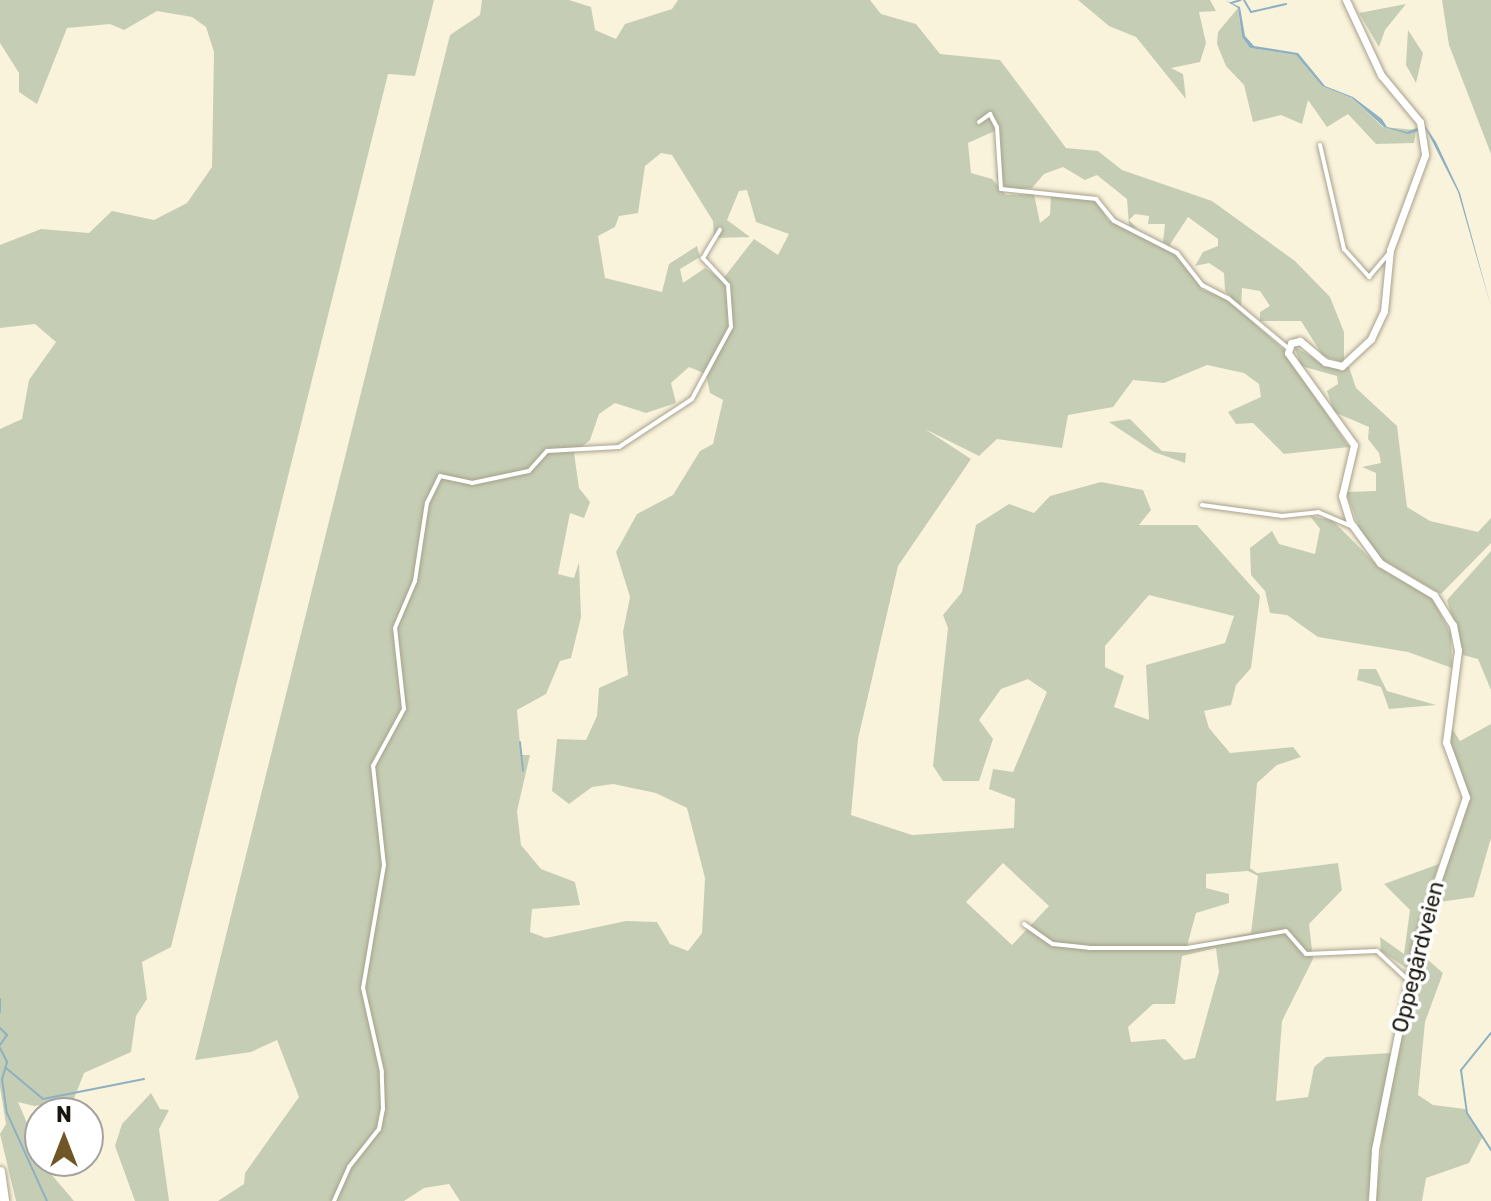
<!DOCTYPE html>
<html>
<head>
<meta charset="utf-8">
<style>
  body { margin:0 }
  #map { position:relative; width:1491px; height:1201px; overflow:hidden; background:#faf3dc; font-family:Rubik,sans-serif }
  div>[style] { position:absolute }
  .green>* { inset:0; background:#c5ceb4 }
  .water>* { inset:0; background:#8db1c1 }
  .stream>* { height:2px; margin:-1px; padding:0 1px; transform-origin:1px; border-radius:1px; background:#8db1c1 }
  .roads { filter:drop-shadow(0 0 2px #a7a08b) drop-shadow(0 0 2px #a7a08b) }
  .minor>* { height:4px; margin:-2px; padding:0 2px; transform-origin:2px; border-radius:2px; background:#fff }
  .secondary>* { height:7px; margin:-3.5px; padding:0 3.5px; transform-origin:3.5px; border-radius:3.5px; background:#fff }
  .trunk>* { height:9px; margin:-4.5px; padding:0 4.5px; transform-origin:4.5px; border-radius:4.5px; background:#fff }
  span { translate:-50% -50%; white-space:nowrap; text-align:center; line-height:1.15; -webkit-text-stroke:7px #fff; paint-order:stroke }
  .street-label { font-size:22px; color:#18160e }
  .north { position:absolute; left:24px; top:1097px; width:80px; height:80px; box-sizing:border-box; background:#fff; border:2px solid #a3a29f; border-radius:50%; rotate:0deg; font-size:22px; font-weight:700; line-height:32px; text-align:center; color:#18160e }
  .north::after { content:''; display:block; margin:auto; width:28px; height:36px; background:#6f5627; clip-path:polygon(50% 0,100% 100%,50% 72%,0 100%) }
</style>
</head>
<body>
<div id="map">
  <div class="green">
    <i style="clip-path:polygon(0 0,434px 0,415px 76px,388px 74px,171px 947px,142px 962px,147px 999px,136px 1016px,131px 1052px,84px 1073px,73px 1101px,34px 1106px,18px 1102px,30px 1130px,40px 1135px,40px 1161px,74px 1201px,16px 1201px,0 1134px,6px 1124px,0 1087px,0 429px,22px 419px,29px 380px,56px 342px,35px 324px,0 328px,0 245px,41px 229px,89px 233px,112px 211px,154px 220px,187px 203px,212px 167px,214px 52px,206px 27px,192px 17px,157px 11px,124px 30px,110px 24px,67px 28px,37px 104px,19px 92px,19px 73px,0 43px)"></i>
    <i style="clip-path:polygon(evenodd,482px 0,569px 0,591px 7px,595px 30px,616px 39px,625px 24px,672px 9px,678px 0,870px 0,881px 14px,916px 24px,940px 54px,1000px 60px,1066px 148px,1098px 151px,1122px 170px,1212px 201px,1295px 261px,1330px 297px,1344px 332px,1344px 363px,1323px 356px,1301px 321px,1260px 321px,1260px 312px,1270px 306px,1260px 291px,1242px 288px,1241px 308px,1225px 291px,1224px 273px,1209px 263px,1195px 266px,1203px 252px,1218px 246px,1218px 239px,1188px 217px,1169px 246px,1163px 242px,1165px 224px,1148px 224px,1149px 216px,1135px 214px,1129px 220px,1138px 229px,1129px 226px,1127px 199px,1097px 175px,1085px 180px,1063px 167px,1044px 174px,1032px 188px,1009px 190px,997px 178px,999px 129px,968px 143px,971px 173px,992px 179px,1006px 195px,1034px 194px,1040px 223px,1050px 215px,1051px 196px,1096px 200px,1108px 220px,1175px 253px,1203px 290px,1229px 300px,1285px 351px,1349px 447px,1284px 454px,1253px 423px,1236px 424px,1228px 412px,1261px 397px,1259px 384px,1244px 373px,1207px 365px,1164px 383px,1133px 380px,1113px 407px,1068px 415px,1062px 448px,997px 439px,979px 456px,925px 429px,971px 459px,898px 566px,858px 739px,851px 815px,912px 835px,1014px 828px,1015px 799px,989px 789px,993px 769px,1013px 772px,1047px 692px,1028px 679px,1001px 689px,979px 720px,993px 739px,979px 781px,943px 781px,933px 766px,948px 628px,943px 615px,962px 592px,976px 525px,1009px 504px,1034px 513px,1050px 496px,1101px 482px,1143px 490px,1151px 510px,1139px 525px,1197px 525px,1260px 596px,1251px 668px,1236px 685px,1231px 705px,1204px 711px,1209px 728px,1230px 753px,1293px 747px,1301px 757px,1277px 765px,1257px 783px,1250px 868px,1257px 873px,1338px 863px,1342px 890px,1309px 924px,1313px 959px,1282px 1021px,1276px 1101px,1308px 1097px,1314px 1067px,1326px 1057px,1391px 1053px,1368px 1201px,460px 1201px,449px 1184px,424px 1188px,404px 1201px,218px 1201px,244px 1184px,245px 1173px,299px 1097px,277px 1040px,251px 1052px,195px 1060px,450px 35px,480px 15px,482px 0,661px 153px,672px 155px,713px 221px,714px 238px,750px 237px,727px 220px,739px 191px,747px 190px,756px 222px,789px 234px,778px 255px,754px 239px,722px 280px,705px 268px,683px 283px,680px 269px,700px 257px,697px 246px,669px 264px,662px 292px,605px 278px,598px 236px,615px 227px,619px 216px,638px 213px,645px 166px,661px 153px,482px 0,689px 367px,706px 374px,710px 393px,723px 400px,713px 444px,700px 451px,673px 495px,637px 514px,616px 552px,630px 597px,623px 632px,628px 675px,599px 688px,597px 716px,586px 740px,557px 739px,552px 791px,569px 804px,592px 787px,613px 784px,656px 793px,687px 808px,705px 878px,702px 933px,688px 951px,670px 944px,657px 922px,626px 921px,546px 938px,530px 932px,532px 909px,580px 905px,575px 882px,541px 869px,521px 845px,517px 811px,530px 755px,521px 755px,517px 710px,546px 694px,560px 661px,571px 658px,581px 617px,579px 562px,574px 578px,558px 574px,570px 513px,584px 518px,590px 502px,579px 488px,574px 453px,590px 440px,599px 414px,615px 403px,646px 413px,676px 403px,671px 383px,689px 367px,482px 0,1149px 595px,1234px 616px,1225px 643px,1146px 665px,1149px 720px,1114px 707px,1124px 676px,1105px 667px,1105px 646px,1149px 595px,482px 0,1003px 863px,1049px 906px,1012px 945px,966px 902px,1003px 863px,482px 0,1248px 871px,1258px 876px,1251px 933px,1187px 946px,1196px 913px,1229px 903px,1229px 894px,1206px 888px,1206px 874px,1248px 871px,482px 0,1216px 948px,1219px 972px,1195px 1058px,1184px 1060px,1165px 1039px,1131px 1042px,1128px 1027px,1153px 1004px,1175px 1004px,1182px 956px,1216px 948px)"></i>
    <i style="clip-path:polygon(1078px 0,1210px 0,1216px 11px,1199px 12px,1206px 43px,1200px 62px,1171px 68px,1183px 74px,1186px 99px,1136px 37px,1109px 26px)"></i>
    <i style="clip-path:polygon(1442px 0,1491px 0,1491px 154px,1449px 45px)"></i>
    <i style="clip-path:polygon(1406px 4px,1385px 30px,1379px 47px,1359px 13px)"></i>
    <i style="clip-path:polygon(1238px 8px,1242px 37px,1250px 48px,1296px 55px,1322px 86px,1352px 98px,1383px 127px,1416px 130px,1414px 143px,1376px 144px,1348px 114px,1327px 127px,1308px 100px,1302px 124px,1281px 115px,1253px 122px,1244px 85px,1226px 66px,1217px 44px,1218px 32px)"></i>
    <i style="clip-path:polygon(1408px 30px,1423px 53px,1416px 83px,1406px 65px)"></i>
    <i style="clip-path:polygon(1294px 346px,1328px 367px,1349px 367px,1356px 388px,1397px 426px,1407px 507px,1430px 521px,1478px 532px,1491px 518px,1491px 543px,1441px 594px,1381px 559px,1362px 535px,1346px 492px,1376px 491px,1376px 473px,1362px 467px,1381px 463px,1379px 453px,1368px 439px,1369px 427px,1334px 412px,1327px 391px,1338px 384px,1337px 376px,1301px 366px)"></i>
    <i style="clip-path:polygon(1130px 419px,1162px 451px,1186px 453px,1185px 463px,1154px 452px,1109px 422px)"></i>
    <i style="clip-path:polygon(1310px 516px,1332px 520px,1380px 568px,1432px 598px,1451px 634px,1452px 668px,1408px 652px,1318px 637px,1287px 615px,1270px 613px,1265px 591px,1251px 575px,1250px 548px,1272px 531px,1279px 544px,1315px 554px,1320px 529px)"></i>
    <i style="clip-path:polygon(1491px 551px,1491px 690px,1478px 659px,1463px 655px,1447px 600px)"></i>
    <i style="clip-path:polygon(1359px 669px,1376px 669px,1387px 691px,1436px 705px,1389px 709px,1381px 687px,1357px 680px)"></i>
    <i style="clip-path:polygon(1491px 724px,1491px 838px,1474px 897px,1433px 903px,1468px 801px,1453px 761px,1448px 738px,1451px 727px,1460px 741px)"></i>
    <i style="clip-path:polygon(1439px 864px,1424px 905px,1409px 970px,1381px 951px,1380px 937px,1404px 954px,1410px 910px,1384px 884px)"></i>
    <i style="clip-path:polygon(1419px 952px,1443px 973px,1425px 1022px,1418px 1095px,1433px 1105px,1465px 1109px,1483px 1136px,1469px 1163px,1426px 1178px,1422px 1201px,1376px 1201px,1383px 1130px)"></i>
    <i style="clip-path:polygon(151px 1093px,160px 1109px,169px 1110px,159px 1129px,169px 1201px,135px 1201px,115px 1146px,122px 1124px)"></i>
  </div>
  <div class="water">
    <i style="clip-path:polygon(1225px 0,1240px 7px,1245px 36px,1254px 46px,1298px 53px,1325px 86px,1353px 97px,1382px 119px,1387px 127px,1407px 132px,1419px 127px,1426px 127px,1436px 142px,1460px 193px,1491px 307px,1458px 192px,1426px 129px,1408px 134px,1384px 127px,1352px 98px,1322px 86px,1296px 55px,1250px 48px,1242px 37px,1238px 8px)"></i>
  </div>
  <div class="stream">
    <i style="left:1244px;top:0;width:14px;rotate:60deg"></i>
    <i style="left:1251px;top:12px;width:36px;rotate:-13deg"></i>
    <i style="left:1231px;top:3px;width:10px;rotate:-17deg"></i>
    <i style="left:520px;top:742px;width:29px;rotate:84deg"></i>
    <i style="left:0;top:999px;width:13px;rotate:90deg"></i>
    <i style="left:0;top:1028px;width:10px;rotate:45deg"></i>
    <i style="left:7px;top:1035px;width:12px;rotate:125deg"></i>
    <i style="left:1491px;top:1033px;width:48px;rotate:129deg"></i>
    <i style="left:1461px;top:1070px;width:43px;rotate:82.1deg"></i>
    <i style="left:1467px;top:1113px;width:44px;rotate:57deg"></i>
    <i style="left:0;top:1048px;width:16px;rotate:63deg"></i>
    <i style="left:7px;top:1062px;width:18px;rotate:106deg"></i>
    <i style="left:2px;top:1079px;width:34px;rotate:82deg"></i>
    <i style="left:7px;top:1113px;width:97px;rotate:65.6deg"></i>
    <i style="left:6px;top:1068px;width:48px;rotate:40deg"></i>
    <i style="left:43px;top:1099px;width:103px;rotate:-11.2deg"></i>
  </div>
  <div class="roads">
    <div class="minor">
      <i style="left:979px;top:122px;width:14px;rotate:-36deg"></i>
      <i style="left:990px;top:114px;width:15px;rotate:62deg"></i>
      <i style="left:997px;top:127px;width:62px;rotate:86.3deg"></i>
      <i style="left:1001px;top:189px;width:96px;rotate:6deg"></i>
      <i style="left:1096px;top:199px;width:28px;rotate:51deg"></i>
      <i style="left:1114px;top:221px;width:71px;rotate:26.9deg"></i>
      <i style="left:1177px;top:253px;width:41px;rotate:52deg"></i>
      <i style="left:1202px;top:285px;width:29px;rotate:27deg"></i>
      <i style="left:1228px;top:298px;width:78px;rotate:39.8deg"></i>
      <i style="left:1320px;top:145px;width:107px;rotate:77deg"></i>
      <i style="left:1344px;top:249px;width:38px;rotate:48deg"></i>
      <i style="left:1369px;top:277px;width:31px;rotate:-50deg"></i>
      <i style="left:1202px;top:505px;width:81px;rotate:7.8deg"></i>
      <i style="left:1282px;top:516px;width:36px;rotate:-6deg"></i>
      <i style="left:1318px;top:512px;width:38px;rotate:23deg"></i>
      <i style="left:1024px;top:924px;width:35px;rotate:35deg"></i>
      <i style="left:1053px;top:944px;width:36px;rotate:6deg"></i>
      <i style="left:1089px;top:948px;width:98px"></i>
      <i style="left:1187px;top:948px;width:100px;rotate:-9.7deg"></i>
      <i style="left:1286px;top:931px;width:30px;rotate:49deg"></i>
      <i style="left:1306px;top:954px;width:71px;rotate:-2.4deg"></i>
      <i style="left:1377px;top:951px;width:42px;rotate:43.1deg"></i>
      <i style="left:334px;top:1201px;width:37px;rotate:-66deg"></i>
      <i style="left:349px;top:1167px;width:48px;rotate:-51.7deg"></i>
      <i style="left:379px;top:1129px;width:20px;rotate:-79deg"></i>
      <i style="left:383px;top:1109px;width:37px;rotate:-92deg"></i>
      <i style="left:382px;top:1072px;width:86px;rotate:-102.7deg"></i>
      <i style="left:363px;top:988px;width:125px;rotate:-80.3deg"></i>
      <i style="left:384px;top:865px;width:100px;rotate:-96.3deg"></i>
      <i style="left:373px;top:766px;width:65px;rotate:-61.5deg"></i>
      <i style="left:404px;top:709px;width:81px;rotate:-96.3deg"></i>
      <i style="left:395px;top:628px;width:51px;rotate:-66.9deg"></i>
      <i style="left:415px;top:581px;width:79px;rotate:-81.3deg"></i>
      <i style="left:427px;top:503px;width:30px;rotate:-64deg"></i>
      <i style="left:440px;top:476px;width:33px;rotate:12deg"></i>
      <i style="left:472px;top:483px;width:58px;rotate:-11.9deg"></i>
      <i style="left:529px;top:471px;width:27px;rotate:-48deg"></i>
      <i style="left:547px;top:451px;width:72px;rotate:-3.2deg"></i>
      <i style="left:619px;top:447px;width:87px;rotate:-33.3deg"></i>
      <i style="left:692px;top:399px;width:82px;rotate:-61.6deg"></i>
      <i style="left:731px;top:327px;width:42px;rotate:-94.1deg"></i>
      <i style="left:728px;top:285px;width:37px;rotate:-133deg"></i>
      <i style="left:703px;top:258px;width:33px;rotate:-59deg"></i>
    </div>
    <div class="secondary">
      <i style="left:1346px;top:0;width:83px;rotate:65deg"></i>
      <i style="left:1381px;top:75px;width:61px;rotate:50.3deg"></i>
      <i style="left:1420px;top:122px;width:33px;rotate:81deg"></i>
      <i style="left:1425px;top:155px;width:101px;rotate:110.2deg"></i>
      <i style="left:1390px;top:250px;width:61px;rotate:95.6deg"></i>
      <i style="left:1384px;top:311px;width:31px;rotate:115deg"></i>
      <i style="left:1371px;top:339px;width:40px;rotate:137deg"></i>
      <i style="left:1342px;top:366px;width:17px;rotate:-167deg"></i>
      <i style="left:1325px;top:362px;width:33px;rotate:-140deg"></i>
      <i style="left:1300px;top:341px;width:9px;rotate:167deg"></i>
      <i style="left:1291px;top:343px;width:10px;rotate:107deg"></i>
      <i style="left:1288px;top:353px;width:113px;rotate:54.3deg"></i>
      <i style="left:1354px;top:445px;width:52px;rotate:103.2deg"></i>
      <i style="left:1342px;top:496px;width:27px;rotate:73deg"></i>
      <i style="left:1350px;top:522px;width:51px;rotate:53.8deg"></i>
      <i style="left:1380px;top:563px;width:63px;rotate:30.7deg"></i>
      <i style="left:1434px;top:595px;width:36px;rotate:58deg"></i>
      <i style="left:1453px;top:625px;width:25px;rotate:79deg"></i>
      <i style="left:1458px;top:650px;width:93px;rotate:97.4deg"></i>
      <i style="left:1446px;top:742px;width:59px;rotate:70deg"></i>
      <i style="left:1466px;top:797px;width:155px;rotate:108.8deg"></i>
      <i style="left:1416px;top:944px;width:210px;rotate:101.3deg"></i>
      <i style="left:1375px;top:1150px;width:51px;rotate:93.4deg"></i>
    </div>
    <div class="trunk">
      <i style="left:0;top:1171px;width:30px;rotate:82deg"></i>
    </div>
  </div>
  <div class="street-label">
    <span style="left:1418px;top:957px;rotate:-76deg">Oppegårdveien</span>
  </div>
  <div class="north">N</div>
</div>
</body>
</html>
